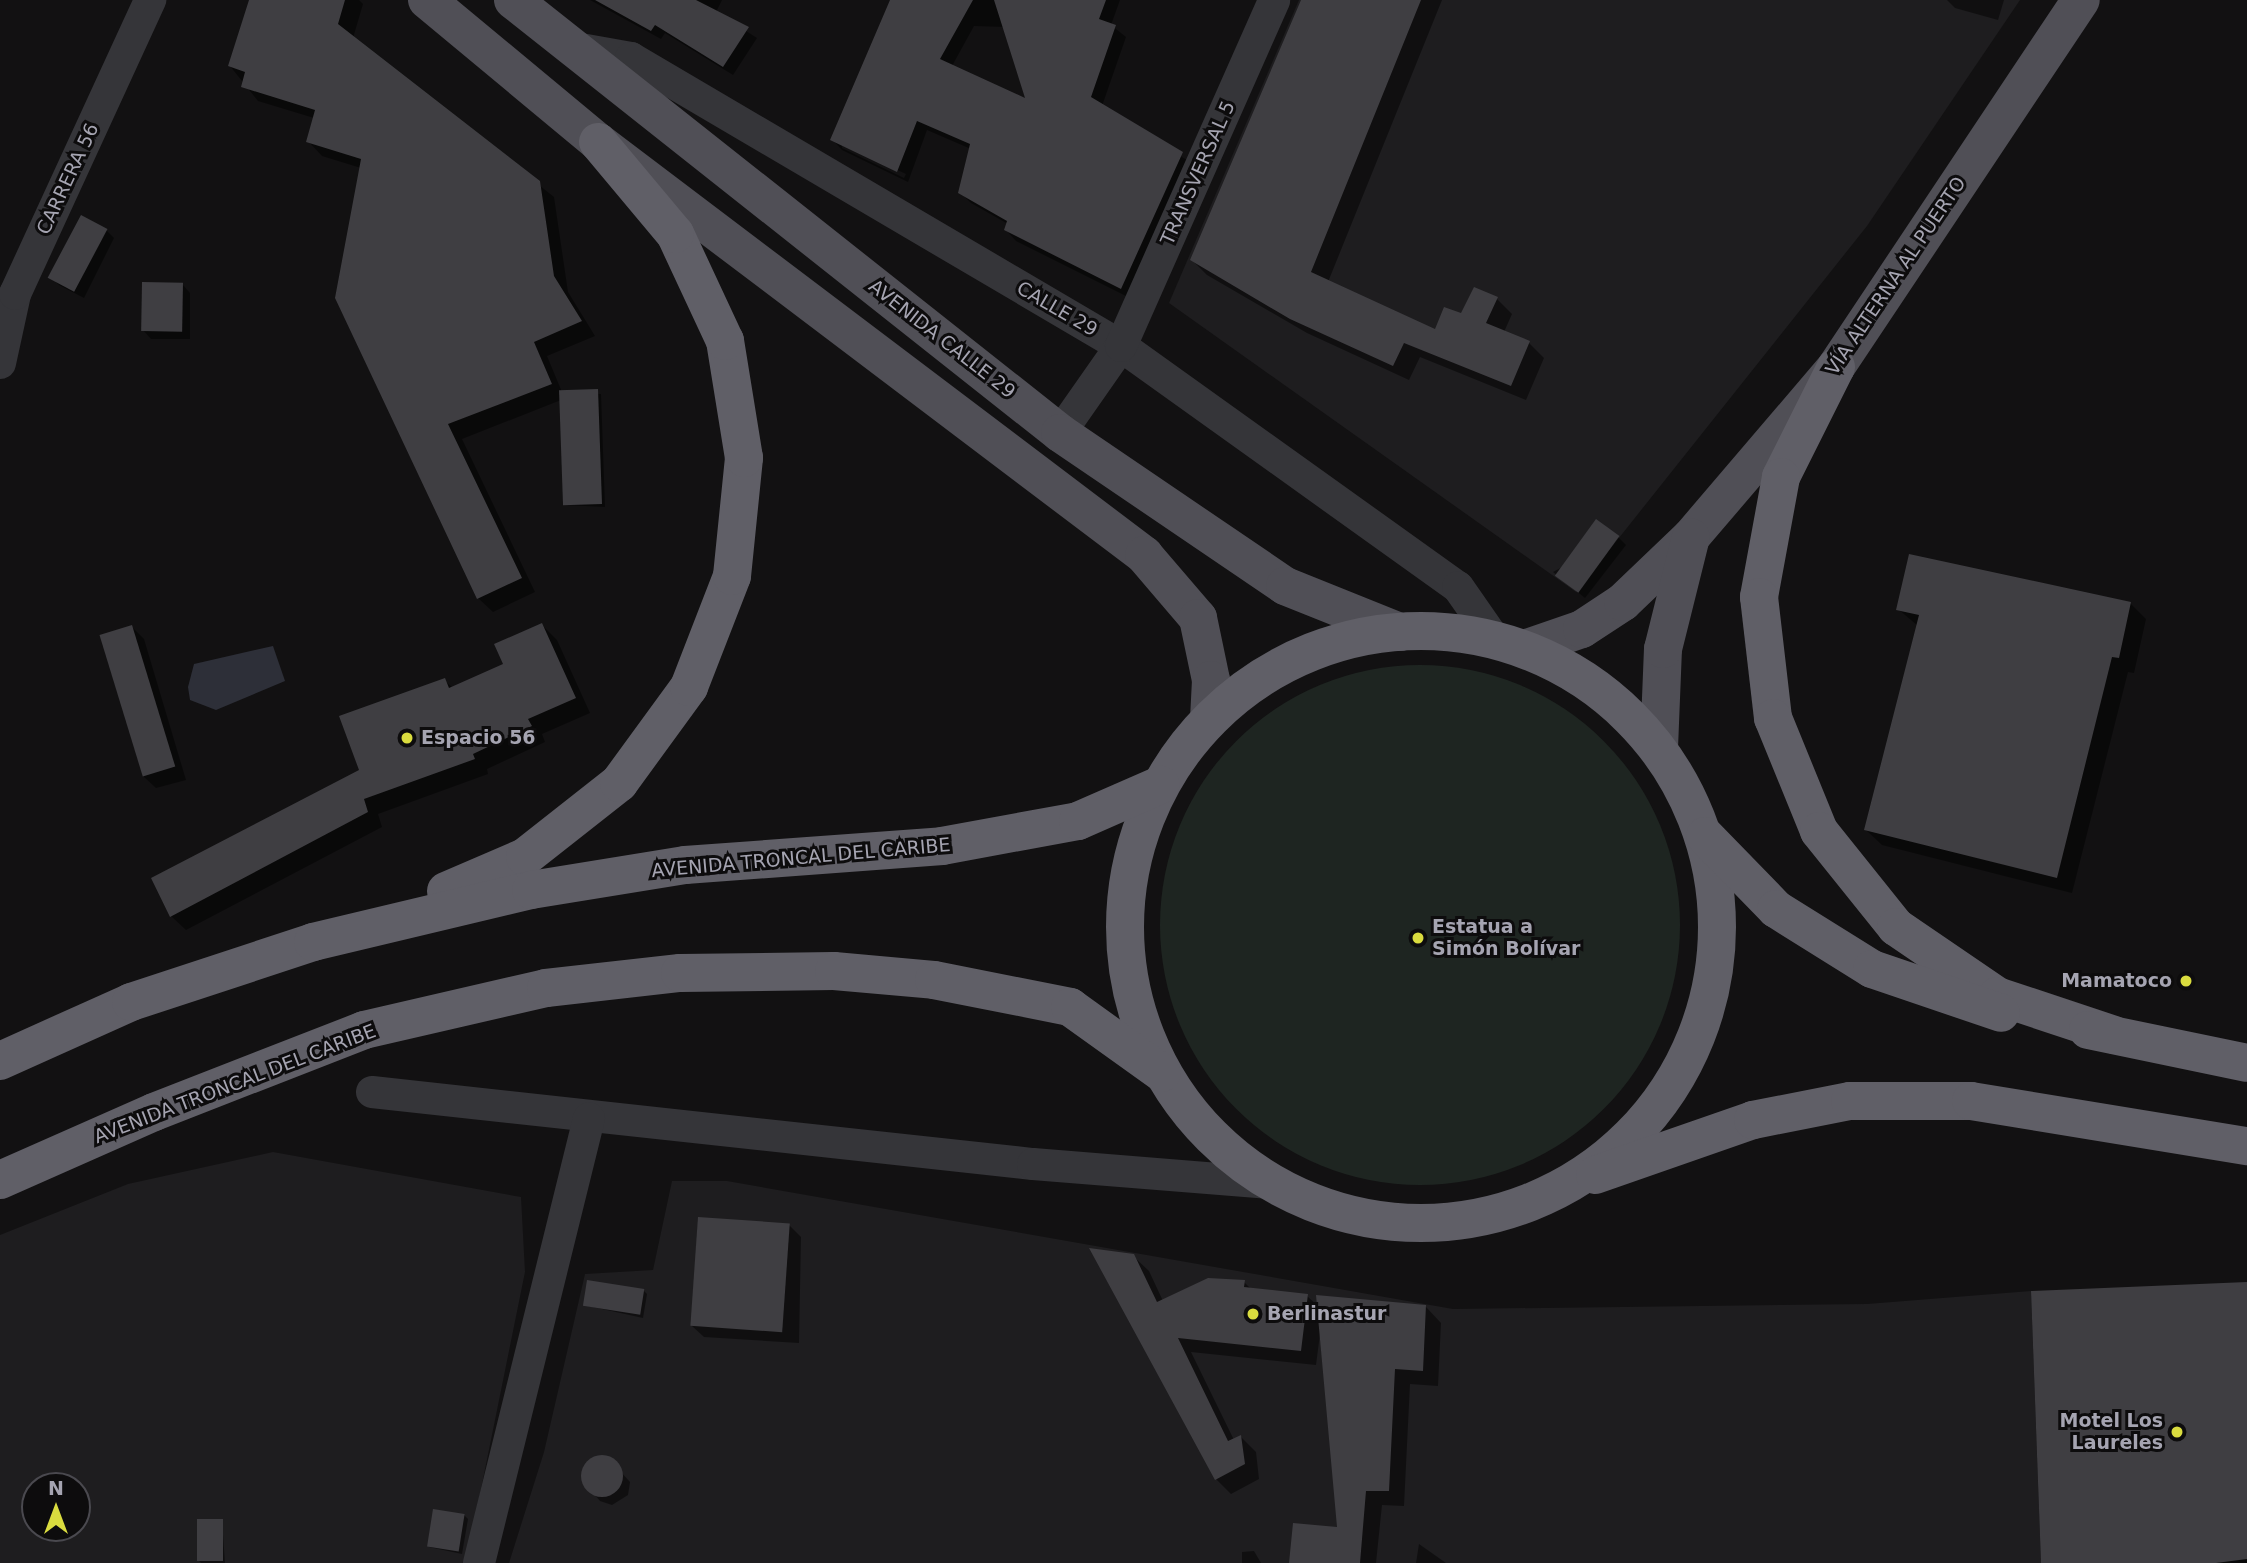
<!DOCTYPE html>
<html>
<head>
<meta charset="utf-8">
<style>
  body { margin:0 }
  #map { position:relative; width:2247px; height:1563px; overflow:hidden; background:#121112; font-family:"DejaVu Sans",sans-serif }
  div>[style] { position:absolute }
  .built>* { inset:0; background:#1e1d1f }
  .green>* { inset:0; background:#1e2521 }
  .round { border-radius:50% }
  .water>* { inset:0; background:#2d2f38 }
  .shadow>* { inset:0; background:#0007 }
  .building>* { inset:0; background:#3f3e42; transform-origin:0 0 }
  .minor>* { height:32px; margin:-16px; padding:0 16px; transform-origin:16px; border-radius:16px; background:#353539 }
  .major>* { height:38px; margin:-19px; padding:0 19px; transform-origin:19px; border-radius:19px; background:#504f56 }
  .highway>* { height:38px; margin:-19px; padding:0 19px; transform-origin:19px; border-radius:19px; background:#605f67 }
  .highway>.ring { margin:-19px; padding:0; box-sizing:content-box; background:none; border:38px solid #605f67; border-radius:50% }
  .dots>* { width:19px; height:19px; translate:-50% -50%; box-sizing:border-box; border:4px solid #0d0c0d; border-radius:50% }
  span { translate:-50% -50%; white-space:nowrap; text-align:center; line-height:1.15; -webkit-text-stroke:6px #0d0c0d; paint-order:stroke }
  .street-label { font-size:19px; color:#a5a4b1 }
  .poi-label { font-size:19px; color:#a5a4b1; font-weight:700 }
  .left { translate:0 -50%; text-align:left }
  .right { translate:-100% -50%; text-align:right }
  .north { position:absolute; left:21px; top:1472px; width:70px; height:70px; box-sizing:border-box; background:#0d0c0d; border:2px solid #4a494f; border-radius:50%; rotate:0deg; font-size:19px; font-weight:700; line-height:28px; text-align:center; color:#a5a4b1 }
  .north::after { content:''; display:block; margin:auto; width:24px; height:32px; background:#dadc3f; clip-path:polygon(50% 0,100% 100%,50% 72%,0 100%) }
</style>
</head>
<body>
<div id="map">
  <div class="built">
    <i style="clip-path:polygon(1299px 0,2020px 0,1867px 226px,1576px 592px,1169px 303px)"></i>
    <i style="clip-path:polygon(evenodd,273px 1152px,521px 1197px,525px 1272px,466px 1563px,0 1563px,0 1235px,128px 1184px,273px 1152px,35px 1486px,77px 1486px,77px 1528px,35px 1528px,35px 1486px)"></i>
    <i style="clip-path:polygon(672px 1181px,727px 1181px,1453px 1309px,1867px 1304px,2031px 1291px,2041px 1563px,509px 1563px,544px 1452px,585px 1274px,653px 1270px)"></i>
  </div>
  <div class="green">
    <i class="round" style="left:1160px;top:665px;width:520px;height:520px"></i>
  </div>
  <div class="water">
    <i style="clip-path:polygon(273px 646px,285px 681px,216px 710px,190px 700px,188px 687px,194px 664px)"></i>
  </div>
  <div class="shadow">
    <i style="clip-path:polygon(250px 0,359px 0,363px 4px,353px 38px,554px 197px,568px 292px,595px 336px,547px 356px,562px 392px,601px 394px,605px 507px,565px 505px,561px 400px,462px 439px,535px 592px,493px 612px,478px 598px,361px 168px,322px 156px,308px 141px,314px 118px,258px 101px,230px 66px)"></i>
    <i style="clip-path:polygon(590px 0,722px 0,716px 12px,757px 38px,733px 75px,665px 33px,661px 39px)"></i>
    <i style="clip-path:polygon(evenodd,892px 0,1120px 0,1111px 25px,1126px 37px,1102px 106px,1193px 164px,1132px 299px,1016px 241px,1006px 230px,1008px 224px,971px 203px,960px 192px,971px 149px,927px 130px,908px 182px,842px 150px,832px 139px,892px 0,974px 26px,1005px 27px,1028px 101px,952px 66px,974px 26px,892px 0,842px 144px,906px 174px,904px 178px,842px 148px,842px 144px)"></i>
    <i style="clip-path:polygon(1303px 0,1442px 0,1328px 282px,1436px 332px,1497px 299px,1512px 314px,1504px 332px,1529px 343px,1544px 358px,1526px 400px,1420px 357px,1409px 380px,1307px 333px,1207px 275px,1192px 260px)"></i>
    <i style="clip-path:polygon(1947px 0,2004px 0,1998px 20px,1955px 8px)"></i>
    <i style="clip-path:polygon(106px 230px,114px 238px,84px 298px,59px 285px,51px 277px)"></i>
    <i style="clip-path:polygon(182px 284px,190px 293px,190px 339px,151px 339px,143px 330px)"></i>
    <i style="clip-path:polygon(1618px 537px,1626px 545px,1585px 598px,1553px 572px)"></i>
    <i style="clip-path:polygon(2131px 604px,2146px 619px,2134px 673px,2128px 672px,2072px 893px,1882px 845px,1866px 830px,1918px 626px,1898px 609px)"></i>
    <i style="clip-path:polygon(542px 625px,557px 640px,590px 713px,542px 734px,545px 742px,487px 769px,488px 774px,378px 814px,382px 827px,186px 930px,171px 916px,361px 771px,444px 680px,453px 688px,505px 664px)"></i>
    <i style="clip-path:polygon(132px 627px,144px 639px,186px 780px,156px 788px,143px 776px)"></i>
    <i style="clip-path:polygon(789px 1225px,801px 1237px,799px 1343px,704px 1337px,692px 1326px)"></i>
    <i style="clip-path:polygon(1133px 1256px,1149px 1271px,1163px 1301px,1244px 1282px,1251px 1289px,1307px 1296px,1319px 1307px,1426px 1307px,1441px 1323px,1438px 1386px,1410px 1384px,1404px 1506px,1382px 1505px,1376px 1563px,1291px 1563px,1339px 1529px,1320px 1334px,1316px 1365px,1191px 1352px,1234px 1440px,1241px 1437px,1256px 1452px,1259px 1479px,1231px 1494px,1216px 1479px)"></i>
    <i style="clip-path:polygon(2247px 1285px,2247px 1563px,2043px 1563px)"></i>
    <i style="clip-path:polygon(643px 1290px,647px 1294px,643px 1318px,584px 1305px)"></i>
    <i style="clip-path:polygon(597px 1458px,609px 1459px,630px 1482px,628px 1495px,612px 1505px,600px 1501px,584px 1482px,587px 1464px)"></i>
    <i style="clip-path:polygon(464px 1515px,468px 1519px,462px 1554px,429px 1547px)"></i>
    <i style="clip-path:polygon(222px 1521px,225px 1563px,201px 1563px,198px 1560px)"></i>
    <i style="clip-path:polygon(1419px 1544px,1446px 1563px,1416px 1563px)"></i>
    <i style="clip-path:polygon(1254px 1551px,1261px 1563px,1242px 1563px,1242px 1552px)"></i>
  </div>
  <div class="building">
    <i style="clip-path:polygon(249px 0,345px 0,338px 24px,540px 181px,554px 276px,582px 321px,534px 342px,552px 384px,448px 424px,522px 578px,477px 599px,335px 298px,361px 159px,306px 142px,315px 110px,241px 87px,245px 72px,228px 66px)"></i>
    <i style="clip-path:polygon(595px 0,696px 0,749px 27px,723px 67px,655px 25px,651px 31px)"></i>
    <i style="clip-path:polygon(890px 0,973px 0,940px 59px,1025px 98px,994px 0,1106px 0,1099px 19px,1116px 25px,1091px 97px,1183px 152px,1121px 289px,1004px 230px,1007px 221px,958px 193px,970px 144px,917px 121px,897px 172px,830px 140px)"></i>
    <i style="clip-path:polygon(1301px 0,1421px 0,1311px 272px,1435px 329px,1444px 307px,1461px 313px,1474px 287px,1498px 297px,1486px 323px,1530px 341px,1511px 386px,1404px 343px,1393px 366px,1290px 319px,1190px 260px)"></i>
    <i style="left:81px;top:215px;width:30px;height:71px;rotate:28deg"></i>
    <i style="left:142px;top:282px;width:41px;height:49px;rotate:1deg"></i>
    <i style="left:598px;top:389px;width:115px;height:39px;rotate:88deg"></i>
    <i style="left:1596px;top:519px;width:29px;height:70px;rotate:36deg"></i>
    <i style="clip-path:polygon(1909px 554px,2131px 602px,2119px 658px,2112px 657px,2057px 878px,1864px 830px,1919px 615px,1896px 610px)"></i>
    <i style="clip-path:polygon(542px 623px,576px 698px,528px 719px,532px 726px,473px 754px,475px 759px,364px 799px,368px 812px,170px 917px,151px 878px,359px 770px,339px 716px,445px 678px,449px 688px,503px 664px,494px 644px)"></i>
    <i style="left:132px;top:625px;width:148px;height:34px;rotate:73deg"></i>
    <i style="left:698px;top:1217px;width:92px;height:109px;rotate:4deg"></i>
    <i style="clip-path:polygon(1089px 1248px,1134px 1254px,1157px 1302px,1208px 1278px,1245px 1280px,1244px 1287px,1308px 1294px,1301px 1351px,1178px 1338px,1228px 1441px,1241px 1435px,1245px 1464px,1215px 1480px)"></i>
    <i style="left:587px;top:1280px;width:58px;height:26px;rotate:9deg"></i>
    <i style="clip-path:polygon(2247px 1282px,2247px 1559px,2216px 1563px,2041px 1563px,2031px 1291px)"></i>
    <i style="clip-path:polygon(1316px 1295px,1426px 1305px,1423px 1371px,1395px 1369px,1389px 1491px,1366px 1491px,1360px 1563px,1289px 1563px,1293px 1523px,1337px 1527px)"></i>
    <i class="round" style="left:581px;top:1455px;width:42px;height:42px"></i>
    <i style="left:433px;top:1509px;width:32px;height:38px;rotate:9deg"></i>
    <i style="left:197px;top:1519px;width:26px;height:42px"></i>
  </div>
  <div class="minor">
    <i style="left:575px;top:48px;width:57px;rotate:10.1deg"></i>
    <i style="left:631px;top:58px;width:568px;rotate:30.45deg"></i>
    <i style="left:1121px;top:346px;width:414px;rotate:35.6deg"></i>
    <i style="left:1458px;top:587px;width:65px;rotate:55.1deg"></i>
    <i style="left:0;top:363px;width:71px;rotate:-77.7deg"></i>
    <i style="left:15px;top:294px;width:324px;rotate:-65.3deg"></i>
    <i style="left:1060px;top:433px;width:106px;rotate:-55deg"></i>
    <i style="left:1121px;top:346px;width:378px;rotate:-66.1deg"></i>
    <i style="left:372px;top:1092px;width:665px;rotate:6.22deg"></i>
    <i style="left:1033px;top:1164px;width:238px;rotate:4.6deg"></i>
    <i style="left:479px;top:1563px;width:458px;rotate:-76.1deg"></i>
  </div>
  <div class="major">
    <i style="left:427px;top:0;width:222px;rotate:39.7deg"></i>
    <i style="left:598px;top:142px;width:685px;rotate:37.1deg"></i>
    <i style="left:1144px;top:555px;width:83px;rotate:49.4deg"></i>
    <i style="left:1198px;top:618px;width:63px;rotate:78.2deg"></i>
    <i style="left:1211px;top:680px;width:40px;rotate:92.9deg"></i>
    <i style="left:513px;top:0;width:698px;rotate:38.36deg"></i>
    <i style="left:1060px;top:433px;width:272px;rotate:34.2deg"></i>
    <i style="left:1285px;top:586px;width:124px;rotate:21.8deg"></i>
    <i style="left:1524px;top:649px;width:61px;rotate:-19deg"></i>
    <i style="left:1582px;top:629px;width:49px;rotate:-33.4deg"></i>
    <i style="left:1623px;top:602px;width:94px;rotate:-43.7deg"></i>
    <i style="left:1691px;top:537px;width:223px;rotate:-49.5deg"></i>
    <i style="left:1836px;top:367px;width:441px;rotate:-56.3deg"></i>
    <i style="left:1659px;top:748px;width:99px;rotate:-87.7deg"></i>
    <i style="left:1663px;top:649px;width:115px;rotate:-76deg"></i>
  </div>
  <div class="highway">
    <i style="left:1836px;top:367px;width:123px;rotate:116.6deg"></i>
    <i style="left:1781px;top:477px;width:122px;rotate:100.4deg"></i>
    <i style="left:1759px;top:597px;width:122px;rotate:83.4deg"></i>
    <i style="left:1773px;top:718px;width:122px;rotate:67.8deg"></i>
    <i style="left:1819px;top:831px;width:123px;rotate:51.3deg"></i>
    <i style="left:1896px;top:927px;width:122px;rotate:34.3deg"></i>
    <i style="left:1997px;top:996px;width:123px;rotate:18.4deg"></i>
    <i class="ring" style="left:1125px;top:631px;width:554px;height:554px"></i>
    <i style="left:1705px;top:836px;width:102px;rotate:45.8deg"></i>
    <i style="left:1776px;top:909px;width:113px;rotate:32deg"></i>
    <i style="left:1872px;top:969px;width:136px;rotate:18.8deg"></i>
    <i style="left:446px;top:891px;width:86px;rotate:-23.3deg"></i>
    <i style="left:525px;top:857px;width:120px;rotate:-38.2deg"></i>
    <i style="left:619px;top:783px;width:119px;rotate:-53.9deg"></i>
    <i style="left:689px;top:687px;width:119px;rotate:-68.8deg"></i>
    <i style="left:732px;top:576px;width:119px;rotate:-84.2deg"></i>
    <i style="left:744px;top:458px;width:119px;rotate:-99.2deg"></i>
    <i style="left:725px;top:341px;width:118px;rotate:-115deg"></i>
    <i style="left:675px;top:234px;width:120px;rotate:-129.9deg"></i>
    <i style="left:2088px;top:1030px;width:162px;rotate:11.7deg"></i>
    <i style="left:0;top:1061px;width:144px;rotate:-24.2deg"></i>
    <i style="left:131px;top:1002px;width:192px;rotate:-18.2deg"></i>
    <i style="left:313px;top:942px;width:224px;rotate:-13.4deg"></i>
    <i style="left:531px;top:890px;width:156px;rotate:-9.2deg"></i>
    <i style="left:685px;top:865px;width:258px;rotate:-4.2deg"></i>
    <i style="left:942px;top:846px;width:138px;rotate:-10.4deg"></i>
    <i style="left:1078px;top:821px;width:90px;rotate:-23.7deg"></i>
    <i style="left:1595px;top:1175px;width:167px;rotate:-19.2deg"></i>
    <i style="left:1753px;top:1120px;width:99px;rotate:-11.1deg"></i>
    <i style="left:1850px;top:1101px;width:121px"></i>
    <i style="left:1971px;top:1101px;width:280px;rotate:9.3deg"></i>
    <i style="left:0;top:1180px;width:168px;rotate:-23.8deg"></i>
    <i style="left:154px;top:1112px;width:225px;rotate:-21.3deg"></i>
    <i style="left:364px;top:1030px;width:187px;rotate:-13deg"></i>
    <i style="left:546px;top:988px;width:135px;rotate:-6.4deg"></i>
    <i style="left:680px;top:973px;width:154px;rotate:-0.7deg"></i>
    <i style="left:834px;top:971px;width:100px;rotate:5.1deg"></i>
    <i style="left:934px;top:980px;width:139px;rotate:11.2deg"></i>
    <i style="left:1070px;top:1007px;width:113px;rotate:35.7deg"></i>
  </div>
  <div class="dots">
    <i style="left:407px;top:738px;background:#dadc3f"></i>
    <i style="left:1418px;top:938px;background:#dadc3f"></i>
    <i style="left:2186px;top:981px;background:#dadc3f"></i>
    <i style="left:1253px;top:1314px;background:#dadc3f"></i>
    <i style="left:2177px;top:1432px;background:#dadc3f"></i>
  </div>
  <div class="street-label">
    <span style="left:1198px;top:173px;rotate:-66deg">TRANSVERSAL 5</span>
    <span style="left:68px;top:179px;rotate:-65deg">CARRERA 56</span>
    <span style="left:1896px;top:276px;rotate:-56deg">VÍA ALTERNA AL PUERTO</span>
    <span style="left:1057px;top:309px;rotate:30deg">CALLE 29</span>
    <span style="left:942px;top:339px;rotate:38deg">AVENIDA CALLE 29</span>
    <span style="left:801px;top:858px;rotate:-5deg">AVENIDA TRONCAL DEL CARIBE</span>
    <span style="left:235px;top:1084px;rotate:-21deg">AVENIDA TRONCAL DEL CARIBE</span>
  </div>
  <div class="poi-label">
    <span class="left" style="left:421px;top:738px">Espacio 56</span>
    <span class="left" style="left:1432px;top:938px">Estatua a<br>Simón Bolívar</span>
    <span class="right" style="left:2172px;top:981px">Mamatoco</span>
    <span class="left" style="left:1267px;top:1314px">Berlinastur</span>
    <span class="right" style="left:2163px;top:1432px">Motel Los<br>Laureles</span>
  </div>
  <div class="north">N</div>
</div>
</body>
</html>
